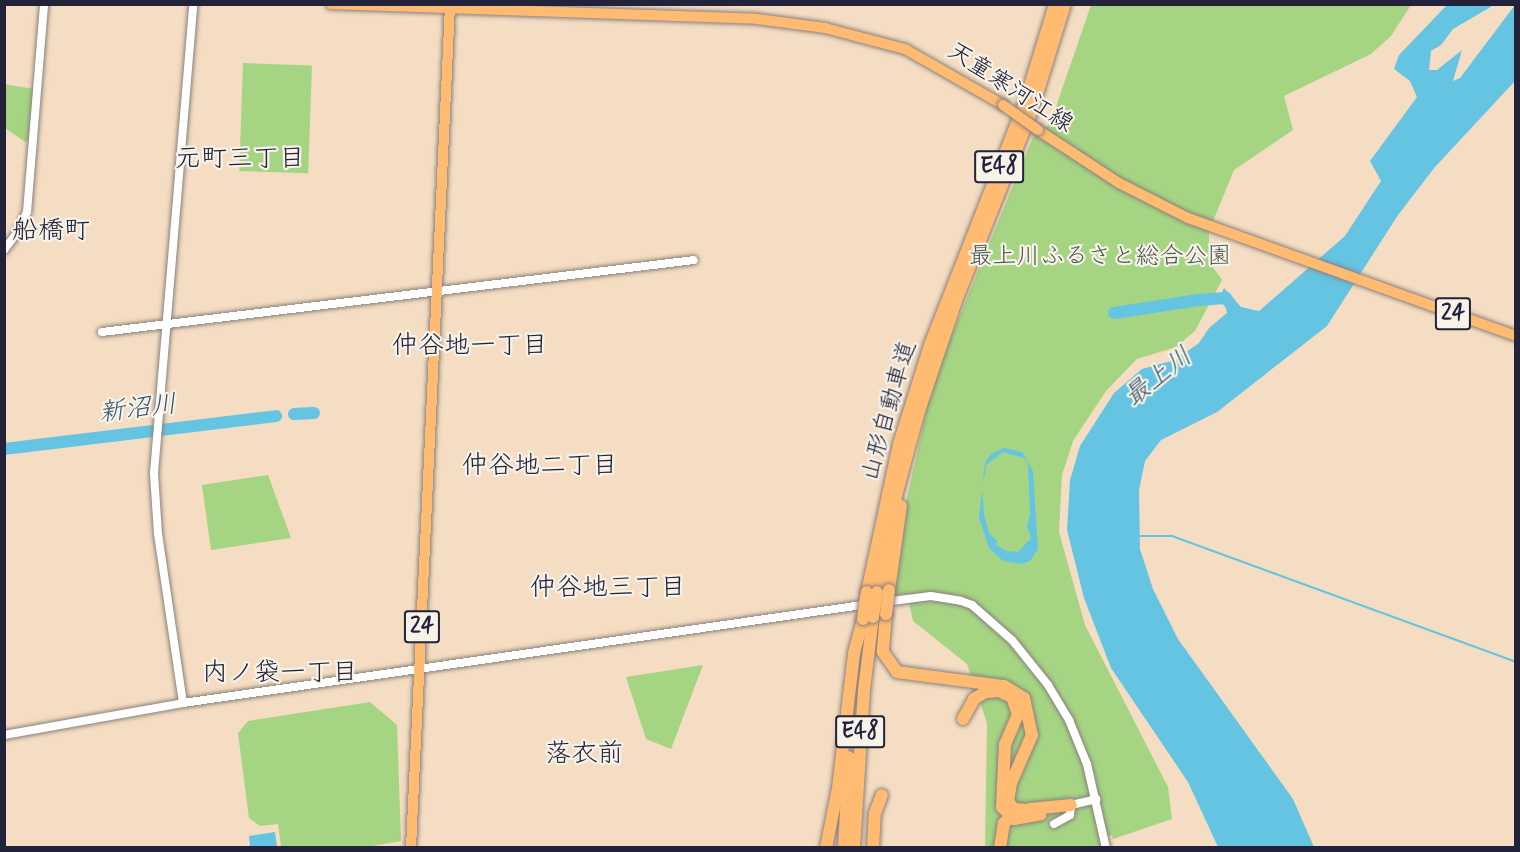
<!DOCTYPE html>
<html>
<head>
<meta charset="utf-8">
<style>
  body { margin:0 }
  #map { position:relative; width:1520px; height:852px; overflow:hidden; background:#f4ddc2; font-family:Mynerve,"Klee One",sans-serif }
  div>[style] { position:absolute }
  .green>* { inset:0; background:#a5d583; transform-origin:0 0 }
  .water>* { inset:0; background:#64c4e2 }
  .stream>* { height:2px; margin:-1px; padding:0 1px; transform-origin:1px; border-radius:1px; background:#64c4e2 }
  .river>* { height:12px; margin:-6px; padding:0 6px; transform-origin:6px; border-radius:6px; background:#64c4e2 }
  .roads { filter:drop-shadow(0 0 2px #8b807e) drop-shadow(0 0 2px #8b807e) }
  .minor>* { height:8px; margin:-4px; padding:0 4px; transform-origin:4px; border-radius:4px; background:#fff }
  .major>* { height:10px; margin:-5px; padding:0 5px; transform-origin:5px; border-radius:5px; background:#ffbb71 }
  .highway>* { height:12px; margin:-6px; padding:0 6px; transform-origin:6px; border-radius:6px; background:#ffbb71 }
  .bridges { filter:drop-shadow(0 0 2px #8b807e) drop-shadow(0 0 2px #8b807e) }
  .major-bridge>* { height:10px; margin:-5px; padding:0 5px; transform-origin:5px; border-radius:5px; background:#ffbb71 }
  .highway-bridge>* { height:12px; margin:-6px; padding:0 6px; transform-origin:6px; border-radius:6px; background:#ffbb71 }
  span { translate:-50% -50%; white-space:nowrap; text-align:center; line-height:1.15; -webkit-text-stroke:4.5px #f7f3e8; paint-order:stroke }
  .shield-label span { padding:2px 4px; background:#f7f3e8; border:2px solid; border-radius:4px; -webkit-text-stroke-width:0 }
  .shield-label { font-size:22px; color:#22223b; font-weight:700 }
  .street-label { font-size:24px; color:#22223b }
  .park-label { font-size:24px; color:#495851 }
  .neighbourhood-label { font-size:26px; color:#22223b }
  .water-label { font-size:26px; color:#36536d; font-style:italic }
  .frame { position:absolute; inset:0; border:6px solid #22223b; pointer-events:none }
</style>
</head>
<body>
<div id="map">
  <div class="green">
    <i style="clip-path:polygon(1091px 5px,1411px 5px,1391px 36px,1371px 54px,1284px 96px,1293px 130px,1234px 170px,1209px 231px,1209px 262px,1222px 280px,1195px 331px,1176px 347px,1137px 359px,1106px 391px,1073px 441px,1062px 475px,1059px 532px,1085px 625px,1168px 787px,1172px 819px,1113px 839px,1112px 835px,1102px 838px,1103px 847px,985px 847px,987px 723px,967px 664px,913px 621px,907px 594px,893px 595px,901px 525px,933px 381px,1033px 137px,1050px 124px)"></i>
    <i style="left:243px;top:63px;width:69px;height:108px;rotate:2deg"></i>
    <i style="clip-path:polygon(4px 84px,34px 89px,30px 140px,25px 142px,5px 128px)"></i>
    <i style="clip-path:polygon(268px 475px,291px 538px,211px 550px,202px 485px)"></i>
    <i style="clip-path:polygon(703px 665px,671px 749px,646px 739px,626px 677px)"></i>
    <i style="clip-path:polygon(370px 702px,397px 725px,401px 841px,367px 847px,281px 847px,278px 824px,260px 826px,249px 818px,238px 733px,248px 721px)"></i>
  </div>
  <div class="water">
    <i style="clip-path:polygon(1447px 5px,1494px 5px,1453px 29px,1441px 45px,1431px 51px,1429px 70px,1437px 70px,1462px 50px,1453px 81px,1460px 78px,1515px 5px,1515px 81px,1435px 167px,1398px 215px,1327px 326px,1217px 412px,1161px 440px,1145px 461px,1139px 490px,1140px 549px,1153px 589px,1178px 639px,1293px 799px,1314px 847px,1218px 847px,1188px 782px,1111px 668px,1084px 598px,1067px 530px,1070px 480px,1080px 446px,1114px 393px,1142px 369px,1175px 360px,1199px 343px,1209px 328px,1227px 313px,1225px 304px,1217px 304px,1224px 288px,1241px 307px,1259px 311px,1345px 236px,1381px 181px,1370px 161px,1417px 97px,1410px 81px,1394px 69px,1399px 55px)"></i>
    <i style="clip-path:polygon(evenodd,1004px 448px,1022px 452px,1033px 471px,1038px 549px,1030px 561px,1022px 564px,1003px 561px,989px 548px,979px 518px,985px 463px,991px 454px,1004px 448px,1003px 452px,1024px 458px,1028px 464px,1030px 514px,1027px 527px,1031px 538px,1018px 552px,1006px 551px,995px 544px,998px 542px,989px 533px,984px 514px,982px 487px,987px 464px,1003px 452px)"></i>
    <i style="clip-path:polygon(275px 832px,277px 847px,250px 847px,249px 836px)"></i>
  </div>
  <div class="stream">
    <i style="left:1139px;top:536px;width:33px"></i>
    <i style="left:1172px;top:536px;width:366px;rotate:20.1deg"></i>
  </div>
  <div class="river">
    <i style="left:1114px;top:313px;width:85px;rotate:-8.8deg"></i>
    <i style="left:1198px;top:300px;width:28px;rotate:-4deg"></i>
    <i style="left:1226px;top:298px;width:9px;rotate:54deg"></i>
    <i style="left:294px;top:414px;width:20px;rotate:-3deg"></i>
    <i style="left:4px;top:449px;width:274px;rotate:-6.9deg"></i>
  </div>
  <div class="roads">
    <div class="minor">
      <i style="left:4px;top:250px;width:25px;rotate:-53deg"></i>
      <i style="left:19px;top:230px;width:20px;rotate:-66deg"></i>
      <i style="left:27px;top:212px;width:209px;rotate:-85.3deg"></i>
      <i style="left:102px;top:332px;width:596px;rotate:-6.93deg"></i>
      <i style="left:884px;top:602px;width:47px;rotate:-7.3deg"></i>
      <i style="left:931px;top:596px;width:30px;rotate:9deg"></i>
      <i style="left:961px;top:601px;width:12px;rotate:20deg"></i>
      <i style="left:972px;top:605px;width:53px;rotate:41.2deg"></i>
      <i style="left:1012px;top:640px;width:58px;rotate:51.3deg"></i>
      <i style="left:1048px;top:685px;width:41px;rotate:59deg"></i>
      <i style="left:1069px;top:720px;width:48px;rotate:67.8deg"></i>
      <i style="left:1087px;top:764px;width:86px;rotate:77.3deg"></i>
      <i style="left:183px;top:703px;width:171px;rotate:-98.4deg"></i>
      <i style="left:158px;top:534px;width:61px;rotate:-93.8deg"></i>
      <i style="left:154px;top:473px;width:471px;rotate:-85.2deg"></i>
      <i style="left:4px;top:735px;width:182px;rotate:-10.1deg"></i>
      <i style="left:183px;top:703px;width:693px;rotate:-8.21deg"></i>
      <i style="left:1054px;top:824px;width:18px;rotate:-29deg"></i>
      <i style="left:1070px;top:815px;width:10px;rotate:-84deg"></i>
      <i style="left:1071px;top:805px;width:26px;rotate:-13deg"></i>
    </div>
    <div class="major">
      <i style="left:331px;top:4px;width:426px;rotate:2deg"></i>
      <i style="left:757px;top:19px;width:69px;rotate:7.5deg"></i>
      <i style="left:825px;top:28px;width:83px;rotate:14.7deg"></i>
      <i style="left:905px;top:49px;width:113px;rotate:29.7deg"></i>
      <i style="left:1038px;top:130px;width:97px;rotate:33.2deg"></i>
      <i style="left:1119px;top:183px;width:77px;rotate:26.9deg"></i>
      <i style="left:1188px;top:218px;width:349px;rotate:19.8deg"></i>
      <i style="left:411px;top:848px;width:845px;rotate:-87.35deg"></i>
    </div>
    <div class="highway">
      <i style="left:889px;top:590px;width:85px;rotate:-81.9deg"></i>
      <i style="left:867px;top:592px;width:151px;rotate:-77.8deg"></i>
      <i style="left:899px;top:444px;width:104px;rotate:-72.6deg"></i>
      <i style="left:930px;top:345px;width:258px;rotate:-68.6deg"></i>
      <i style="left:1024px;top:105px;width:106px;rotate:-72.9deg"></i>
      <i style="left:877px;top:592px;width:98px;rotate:-78.8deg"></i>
      <i style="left:896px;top:496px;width:88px;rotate:-74.9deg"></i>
      <i style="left:919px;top:411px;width:116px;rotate:-71.4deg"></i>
      <i style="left:956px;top:301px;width:206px;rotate:-68.3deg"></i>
      <i style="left:1032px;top:110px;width:111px;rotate:-72.7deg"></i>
      <i style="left:886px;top:614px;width:38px;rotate:95deg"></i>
      <i style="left:883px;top:652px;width:24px;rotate:55deg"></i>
      <i style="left:897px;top:672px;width:108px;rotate:7.5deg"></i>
      <i style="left:1004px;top:686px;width:23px;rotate:31deg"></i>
      <i style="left:1024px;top:698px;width:38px;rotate:78deg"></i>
      <i style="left:1032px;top:735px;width:52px;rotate:113.6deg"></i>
      <i style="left:1011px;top:783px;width:19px;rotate:99deg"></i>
      <i style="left:1008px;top:802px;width:9px;rotate:49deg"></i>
      <i style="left:1014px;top:809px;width:13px;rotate:4deg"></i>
      <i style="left:963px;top:719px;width:23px;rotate:-61deg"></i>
      <i style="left:974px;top:699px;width:13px;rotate:-32deg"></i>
      <i style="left:985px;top:692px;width:14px;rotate:-4deg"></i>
      <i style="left:999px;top:691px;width:14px;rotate:25deg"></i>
      <i style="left:1012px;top:697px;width:18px;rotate:71deg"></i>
      <i style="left:1018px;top:714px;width:33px;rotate:113deg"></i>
      <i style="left:1005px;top:744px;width:63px;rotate:92.7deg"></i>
      <i style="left:1002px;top:807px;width:17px;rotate:45deg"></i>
      <i style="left:1014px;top:819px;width:27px;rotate:-10deg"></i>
      <i style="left:1030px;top:809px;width:41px;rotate:-5.6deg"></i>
      <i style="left:826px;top:848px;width:61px;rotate:-78.7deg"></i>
      <i style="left:838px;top:788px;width:136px;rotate:-83.2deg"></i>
      <i style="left:854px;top:653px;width:35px;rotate:-75deg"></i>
      <i style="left:844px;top:848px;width:91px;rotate:-86.9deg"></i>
      <i style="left:854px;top:848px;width:158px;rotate:-86.4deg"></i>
      <i style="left:864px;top:690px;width:74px;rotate:-83deg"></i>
      <i style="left:873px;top:848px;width:35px;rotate:-87deg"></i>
      <i style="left:875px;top:813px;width:19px;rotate:-69deg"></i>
      <i style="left:1000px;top:848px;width:25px;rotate:-81deg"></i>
      <i style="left:1004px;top:823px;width:13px;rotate:-42deg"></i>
    </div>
  </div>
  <div class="bridges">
    <div class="major-bridge">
      <i style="left:1003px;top:105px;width:43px;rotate:35.5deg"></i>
    </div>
    <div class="highway-bridge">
      <i style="left:886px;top:614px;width:24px;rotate:-83deg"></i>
      <i style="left:873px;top:617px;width:25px;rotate:-81deg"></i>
      <i style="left:863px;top:619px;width:27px;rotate:-82deg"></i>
    </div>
  </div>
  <div class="shield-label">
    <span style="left:999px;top:167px">E48</span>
    <span style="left:1453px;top:314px">24</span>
    <span style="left:422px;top:627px">24</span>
    <span style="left:860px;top:732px">E48</span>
  </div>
  <div class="street-label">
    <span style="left:1010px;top:88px;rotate:33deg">天童寒河江線</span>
    <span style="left:889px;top:411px;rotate:-74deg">山形自動車道</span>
  </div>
  <div class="park-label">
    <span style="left:1100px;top:257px">最上川ふるさと総合公園</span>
  </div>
  <div class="neighbourhood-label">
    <span style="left:240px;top:160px">元町三丁目</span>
    <span style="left:51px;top:232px">船橋町</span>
    <span style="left:470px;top:347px">仲谷地一丁目</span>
    <span style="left:540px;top:467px">仲谷地二丁目</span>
    <span style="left:608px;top:589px">仲谷地三丁目</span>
    <span style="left:280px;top:674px">内ノ袋一丁目</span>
    <span style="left:584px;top:755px">落衣前</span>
  </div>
  <div class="water-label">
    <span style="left:1159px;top:378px;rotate:-38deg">最上川</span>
    <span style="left:138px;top:410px;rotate:-7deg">新沼川</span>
  </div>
  <div class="frame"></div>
</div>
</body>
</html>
